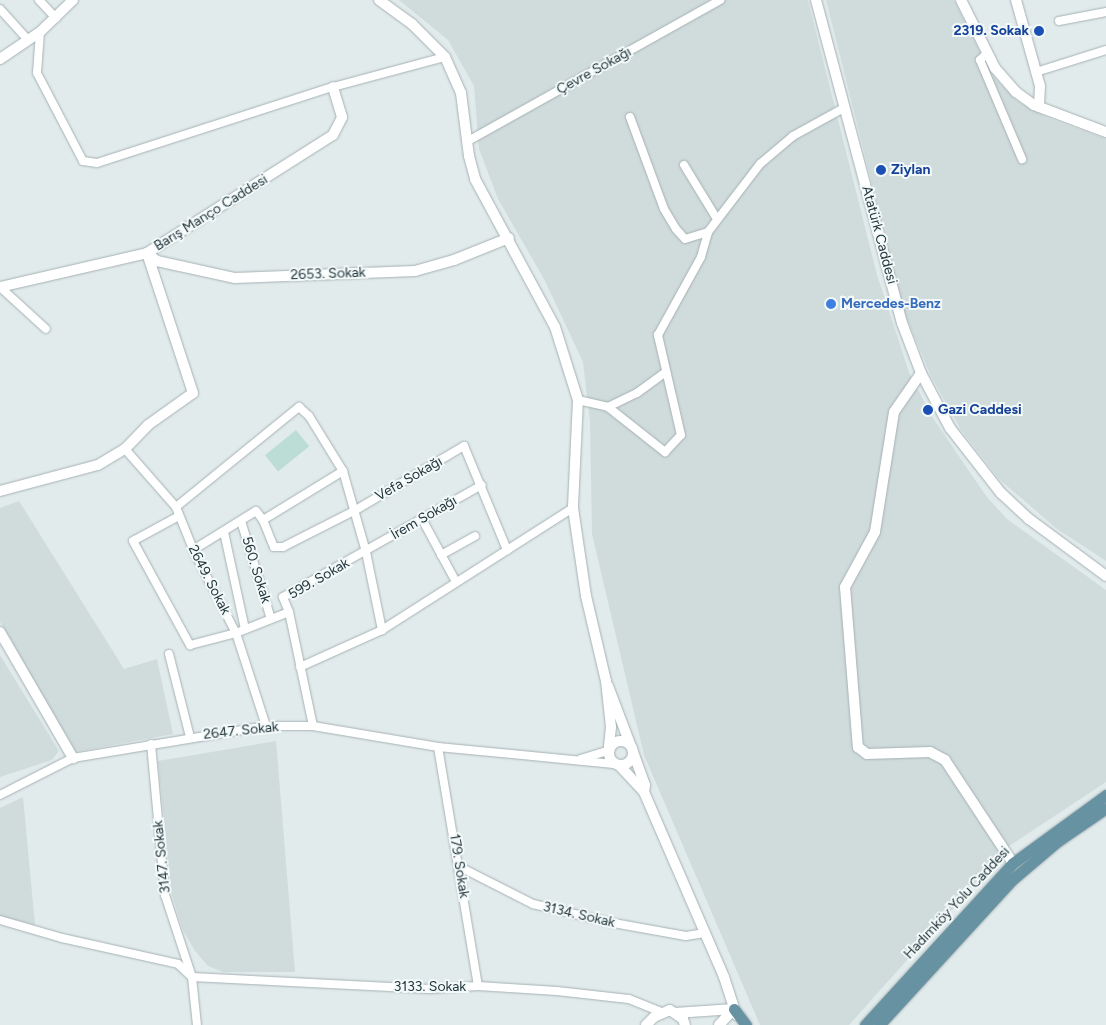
<!DOCTYPE html>
<html>
<head>
<meta charset="utf-8">
<style>
  body { margin:0 }
  #map { position:relative; width:1106px; height:1025px; overflow:hidden; background:#e2ebec; font-family:Figtree,sans-serif }
  div>[style] { position:absolute }
  .built>* { inset:0; background:#d0dbdc }
  .green>* { inset:0; background:#bbddd6; transform-origin:0 0 }
  .roads { filter:drop-shadow(0 0 1px #a5b1b4) drop-shadow(0 0 1px #a5b1b4) }
  .street>* { height:8px; margin:-4px; padding:0 4px; transform-origin:4px; border-radius:4px; background:#fff }
  .secondary>* { height:10px; margin:-5px; padding:0 5px; transform-origin:5px; border-radius:5px; background:#fff }
  .secondary>.ring { margin:-5px; padding:0; box-sizing:content-box; background:none; border:10px solid #fff; border-radius:50% }
  .primary>* { height:11px; margin:-5.5px; padding:0 5.5px; transform-origin:5.5px; border-radius:5.5px; background:#6792a2 }
  .dots>* { width:14px; height:14px; translate:-50% -50%; box-sizing:border-box; border:2px solid #f3f9f9; border-radius:50% }
  span { translate:-50% -50%; white-space:nowrap; text-align:center; line-height:1.15; -webkit-text-stroke:4px #f3f9f9; paint-order:stroke }
  .transit-label { font-size:14px; color:#164399; font-weight:700 }
  .right { translate:-100% -50%; text-align:right }
  .left { translate:0 -50%; text-align:left }
  .street-label { font-size:14px; color:#22363d }
  .shop-label { font-size:14px; color:#366cbe; font-weight:700 }
</style>
</head>
<body>
<div id="map">
  <div class="built">
    <i style="clip-path:polygon(399px 0,808px 0,877px 275px,909px 372px,931px 415px,986px 496px,1007px 519px,1106px 590px,1106px 782px,1009px 846px,849px 1025px,760px 1025px,644px 755px,592px 534px,590px 422px,583px 362px,544px 279px,498px 199px,479px 149px,474px 86px,448px 40px)"></i>
    <i style="clip-path:polygon(826px 0,954px 0,992px 75px,1017px 101px,1048px 118px,1106px 139px,1106px 561px,1057px 529px,999px 479px,961px 430px,931px 376px,904px 312px)"></i>
    <i style="clip-path:polygon(19px 501px,124px 669px,157px 659px,173px 734px,75px 752px,0 622px,0 508px)"></i>
    <i style="clip-path:polygon(0 655px,59px 751px,52px 760px,0 777px)"></i>
    <i style="clip-path:polygon(276px 741px,295px 972px,223px 972px,208px 966px,195px 951px,183px 930px,172px 895px,158px 761px)"></i>
    <i style="clip-path:polygon(23px 797px,35px 925px,0 916px,0 808px)"></i>
  </div>
  <div class="green">
    <i style="left:296px;top:430px;width:21px;height:40px;rotate:51deg"></i>
  </div>
  <div class="roads">
    <div class="street">
      <i style="left:39px;top:0;width:25px;rotate:47deg"></i>
      <i style="left:0;top:9px;width:42px;rotate:47.9deg"></i>
      <i style="left:1059px;top:21px;width:48px;rotate:-10.8deg"></i>
      <i style="left:40px;top:32px;width:41px;rotate:94.2deg"></i>
      <i style="left:37px;top:73px;width:99px;rotate:62.4deg"></i>
      <i style="left:83px;top:161px;width:14px;rotate:8deg"></i>
      <i style="left:97px;top:163px;width:248px;rotate:-17.9deg"></i>
      <i style="left:333px;top:87px;width:116px;rotate:-15deg"></i>
      <i style="left:987px;top:53px;width:10px;rotate:135deg"></i>
      <i style="left:980px;top:60px;width:108px;rotate:67deg"></i>
      <i style="left:1036px;top:72px;width:73px;rotate:-17.4deg"></i>
      <i style="left:630px;top:117px;width:98px;rotate:69.7deg"></i>
      <i style="left:664px;top:209px;width:23px;rotate:59deg"></i>
      <i style="left:676px;top:229px;width:13px;rotate:48deg"></i>
      <i style="left:685px;top:239px;width:24px;rotate:-17deg"></i>
      <i style="left:468px;top:141px;width:289px;rotate:-29.2deg"></i>
      <i style="left:684px;top:165px;width:63px;rotate:58.6deg"></i>
      <i style="left:0;top:287px;width:62px;rotate:42.4deg"></i>
      <i style="left:578px;top:400px;width:31px;rotate:13deg"></i>
      <i style="left:608px;top:407px;width:73px;rotate:38.3deg"></i>
      <i style="left:665px;top:452px;width:23px;rotate:-47deg"></i>
      <i style="left:681px;top:435px;width:103px;rotate:-103deg"></i>
      <i style="left:658px;top:335px;width:89px;rotate:-61.1deg"></i>
      <i style="left:701px;top:257px;width:26px;rotate:-74deg"></i>
      <i style="left:708px;top:232px;width:86px;rotate:-52.6deg"></i>
      <i style="left:760px;top:164px;width:43px;rotate:-40.3deg"></i>
      <i style="left:793px;top:136px;width:58px;rotate:-28.8deg"></i>
      <i style="left:608px;top:407px;width:32px;rotate:-26deg"></i>
      <i style="left:637px;top:393px;width:36px;rotate:-36deg"></i>
      <i style="left:125px;top:449px;width:77px;rotate:48.7deg"></i>
      <i style="left:176px;top:507px;width:51px;rotate:68deg"></i>
      <i style="left:195px;top:554px;width:89px;rotate:62.6deg"></i>
      <i style="left:236px;top:633px;width:98px;rotate:72.1deg"></i>
      <i style="left:343px;top:471px;width:94px;rotate:148.5deg"></i>
      <i style="left:263px;top:520px;width:29px;rotate:68deg"></i>
      <i style="left:274px;top:547px;width:9px"></i>
      <i style="left:283px;top:547px;width:80px;rotate:-26.9deg"></i>
      <i style="left:354px;top:511px;width:128px;rotate:-30.6deg"></i>
      <i style="left:464px;top:446px;width:113px;rotate:67.5deg"></i>
      <i style="left:176px;top:507px;width:159px;rotate:-39.1deg"></i>
      <i style="left:299px;top:407px;width:13px;rotate:42deg"></i>
      <i style="left:309px;top:416px;width:65px;rotate:58.3deg"></i>
      <i style="left:343px;top:471px;width:84px;rotate:74.1deg"></i>
      <i style="left:366px;top:552px;width:80px;rotate:78.4deg"></i>
      <i style="left:179px;top:516px;width:52px;rotate:151.5deg"></i>
      <i style="left:133px;top:541px;width:119px;rotate:61.3deg"></i>
      <i style="left:190px;top:645px;width:48px;rotate:-14.6deg"></i>
      <i style="left:236px;top:633px;width:57px;rotate:-21.6deg"></i>
      <i style="left:289px;top:612px;width:116px;rotate:78.1deg"></i>
      <i style="left:422px;top:519px;width:72px;rotate:61.6deg"></i>
      <i style="left:241px;top:521px;width:102px;rotate:73deg"></i>
      <i style="left:224px;top:532px;width:99px;rotate:77.8deg"></i>
      <i style="left:193px;top:550px;width:74px;rotate:-31.8deg"></i>
      <i style="left:256px;top:511px;width:11px;rotate:52deg"></i>
      <i style="left:441px;top:555px;width:39px;rotate:-29deg"></i>
      <i style="left:289px;top:612px;width:16px;rotate:-112deg"></i>
      <i style="left:283px;top:597px;width:228px;rotate:-29.4deg"></i>
      <i style="left:169px;top:654px;width:86px;rotate:75.8deg"></i>
      <i style="left:300px;top:667px;width:90px;rotate:-24.3deg"></i>
      <i style="left:382px;top:630px;width:227px;rotate:-32.6deg"></i>
      <i style="left:151px;top:744px;width:152px;rotate:84.7deg"></i>
      <i style="left:165px;top:895px;width:86px;rotate:71.8deg"></i>
      <i style="left:192px;top:977px;width:48px;rotate:84.1deg"></i>
      <i style="left:438px;top:747px;width:242px;rotate:80.5deg"></i>
      <i style="left:581px;top:759px;width:28px;rotate:-17deg"></i>
      <i style="left:0;top:795px;width:82px;rotate:-26.9deg"></i>
      <i style="left:73px;top:758px;width:196px;rotate:-9.4deg"></i>
      <i style="left:266px;top:726px;width:47px"></i>
      <i style="left:313px;top:726px;width:127px;rotate:9.5deg"></i>
      <i style="left:438px;top:747px;width:179px;rotate:5.5deg"></i>
      <i style="left:460px;top:867px;width:82px;rotate:26.9deg"></i>
      <i style="left:533px;top:904px;width:77px;rotate:13.5deg"></i>
      <i style="left:608px;top:922px;width:79px;rotate:10.2deg"></i>
      <i style="left:686px;top:936px;width:19px;rotate:-9deg"></i>
      <i style="left:0;top:920px;width:65px;rotate:16.2deg"></i>
      <i style="left:62px;top:938px;width:119px;rotate:12.6deg"></i>
      <i style="left:178px;top:964px;width:19px;rotate:43deg"></i>
      <i style="left:192px;top:977px;width:238px;rotate:2.9deg"></i>
      <i style="left:430px;top:989px;width:48px;rotate:-3.6deg"></i>
      <i style="left:478px;top:986px;width:79px;rotate:3.6deg"></i>
      <i style="left:557px;top:991px;width:72px;rotate:6.3deg"></i>
      <i style="left:629px;top:999px;width:38px;rotate:22deg"></i>
    </div>
    <div class="secondary">
      <i style="left:379px;top:0;width:41px;rotate:36deg"></i>
      <i style="left:412px;top:24px;width:47px;rotate:45deg"></i>
      <i style="left:445px;top:57px;width:39px;rotate:66deg"></i>
      <i style="left:461px;top:93px;width:64px;rotate:82.8deg"></i>
      <i style="left:469px;top:156px;width:24px;rotate:75deg"></i>
      <i style="left:475px;top:179px;width:168px;rotate:61.6deg"></i>
      <i style="left:555px;top:327px;width:77px;rotate:72.5deg"></i>
      <i style="left:578px;top:400px;width:108px;rotate:92.7deg"></i>
      <i style="left:573px;top:508px;width:89px;rotate:81.6deg"></i>
      <i style="left:586px;top:596px;width:87px;rotate:76.8deg"></i>
      <i style="left:606px;top:681px;width:46px;rotate:83.8deg"></i>
      <i style="left:611px;top:727px;width:20px;rotate:96deg"></i>
      <i style="left:816px;top:0;width:334px;rotate:75.1deg"></i>
      <i style="left:902px;top:323px;width:53px;rotate:69.2deg"></i>
      <i style="left:921px;top:373px;width:62px;rotate:62.2deg"></i>
      <i style="left:950px;top:428px;width:83px;rotate:51.9deg"></i>
      <i style="left:1001px;top:493px;width:38px;rotate:43deg"></i>
      <i style="left:1029px;top:519px;width:96px;rotate:36.5deg"></i>
      <i style="left:961px;top:0;width:76px;rotate:63.4deg"></i>
      <i style="left:995px;top:68px;width:32px;rotate:49deg"></i>
      <i style="left:1016px;top:92px;width:22px;rotate:36deg"></i>
      <i style="left:1034px;top:105px;width:77px;rotate:20.6deg"></i>
      <i style="left:1016px;top:0;width:89px;rotate:74.4deg"></i>
      <i style="left:1040px;top:86px;width:21px;rotate:93deg"></i>
      <i style="left:0;top:59px;width:48px;rotate:-34deg"></i>
      <i style="left:40px;top:32px;width:46px;rotate:-44.1deg"></i>
      <i style="left:147px;top:253px;width:13px;rotate:39deg"></i>
      <i style="left:157px;top:261px;width:80px;rotate:12.3deg"></i>
      <i style="left:235px;top:278px;width:180px;rotate:-2.2deg"></i>
      <i style="left:415px;top:271px;width:41px;rotate:-15.8deg"></i>
      <i style="left:454px;top:260px;width:59px;rotate:-21.8deg"></i>
      <i style="left:0;top:287px;width:151px;rotate:-13deg"></i>
      <i style="left:147px;top:253px;width:220px;rotate:-32.4deg"></i>
      <i style="left:333px;top:135px;width:20px;rotate:-63deg"></i>
      <i style="left:342px;top:117px;width:31px;rotate:-107deg"></i>
      <i style="left:921px;top:373px;width:47px;rotate:124.7deg"></i>
      <i style="left:894px;top:412px;width:121px;rotate:99deg"></i>
      <i style="left:875px;top:532px;width:63px;rotate:118.6deg"></i>
      <i style="left:845px;top:587px;width:161px;rotate:85.4deg"></i>
      <i style="left:858px;top:747px;width:11px;rotate:38deg"></i>
      <i style="left:867px;top:754px;width:63px;rotate:-1.8deg"></i>
      <i style="left:930px;top:752px;width:17px;rotate:28deg"></i>
      <i style="left:945px;top:760px;width:123px;rotate:56.6deg"></i>
      <i style="left:0;top:491px;width:101px;rotate:-14.9deg"></i>
      <i style="left:98px;top:465px;width:31px;rotate:-31deg"></i>
      <i style="left:125px;top:449px;width:33px;rotate:-46deg"></i>
      <i style="left:148px;top:425px;width:55px;rotate:-35.4deg"></i>
      <i style="left:193px;top:393px;width:147px;rotate:-108.2deg"></i>
      <i style="left:0;top:632px;width:146px;rotate:59.9deg"></i>
      <i style="left:608px;top:686px;width:62px;rotate:69.2deg"></i>
      <i class="ring" style="left:609px;top:741px;width:14px;height:14px"></i>
      <i style="left:633px;top:752px;width:35px;rotate:70deg"></i>
      <i style="left:645px;top:785px;width:7px;rotate:98deg"></i>
      <i style="left:619px;top:765px;width:37px;rotate:47deg"></i>
      <i style="left:644px;top:792px;width:202px;rotate:66.6deg"></i>
      <i style="left:724px;top:977px;width:40px;rotate:72deg"></i>
      <i style="left:675px;top:1013px;width:59px;rotate:-3.9deg"></i>
      <i style="left:646px;top:1025px;width:11px;rotate:-45deg"></i>
      <i style="left:654px;top:1017px;width:17px;rotate:-24deg"></i>
      <i style="left:670px;top:1010px;width:16px;rotate:35deg"></i>
      <i style="left:683px;top:1019px;width:6px;rotate:72deg"></i>
      <i style="left:719px;top:1025px;width:22px;rotate:-47deg"></i>
    </div>
    <div class="primary">
      <i style="left:734px;top:1009px;width:20px;rotate:53deg"></i>
      <i style="left:865px;top:1025px;width:219px;rotate:-47.6deg"></i>
      <i style="left:1013px;top:863px;width:115px;rotate:-36.2deg"></i>
      <i style="left:879px;top:1025px;width:198px;rotate:-47.5deg"></i>
      <i style="left:1013px;top:879px;width:59px;rotate:-40.2deg"></i>
      <i style="left:1058px;top:841px;width:58px;rotate:-34.5deg"></i>
    </div>
  </div>
  <div class="dots">
    <i style="left:1039px;top:31px;background:#1a4fb4"></i>
    <i style="left:881px;top:170px;background:#1a4fb4"></i>
    <i style="left:831px;top:304px;background:#3f7fe0"></i>
    <i style="left:928px;top:410px;background:#1a4fb4"></i>
  </div>
  <div class="transit-label">
    <span class="right" style="left:1029px;top:31px">2319. Sokak</span>
    <span class="left" style="left:891px;top:170px">Ziylan</span>
    <span class="left" style="left:938px;top:410px">Gazi Caddesi</span>
  </div>
  <div class="street-label">
    <span style="left:594px;top:71px;rotate:-29deg">Çevre Sokağı</span>
    <span style="left:211px;top:213px;rotate:-32deg">Barış Manço Caddesi</span>
    <span style="left:879px;top:235px;rotate:75deg">Atatürk Caddesi</span>
    <span style="left:328px;top:274px;rotate:-2deg">2653. Sokak</span>
    <span style="left:409px;top:479px;rotate:-30deg">Vefa Sokağı</span>
    <span style="left:424px;top:518px;rotate:-30deg">İrem Sokağı</span>
    <span style="left:256px;top:570px;rotate:73deg">560. Sokak</span>
    <span style="left:319px;top:579px;rotate:-30deg">599. Sokak</span>
    <span style="left:209px;top:580px;rotate:63deg">2649. Sokak</span>
    <span style="left:241px;top:731px;rotate:-6deg">2647. Sokak</span>
    <span style="left:162px;top:857px;rotate:-96deg">3147. Sokak</span>
    <span style="left:459px;top:866px;rotate:81deg">179. Sokak</span>
    <span style="left:957px;top:903px;rotate:-47deg">Hadımköy Yolu Caddesi</span>
    <span style="left:579px;top:915px;rotate:13deg">3134. Sokak</span>
    <span style="left:430px;top:987px">3133. Sokak</span>
  </div>
  <div class="shop-label">
    <span class="left" style="left:841px;top:304px">Mercedes-Benz</span>
  </div>
</div>
</body>
</html>
